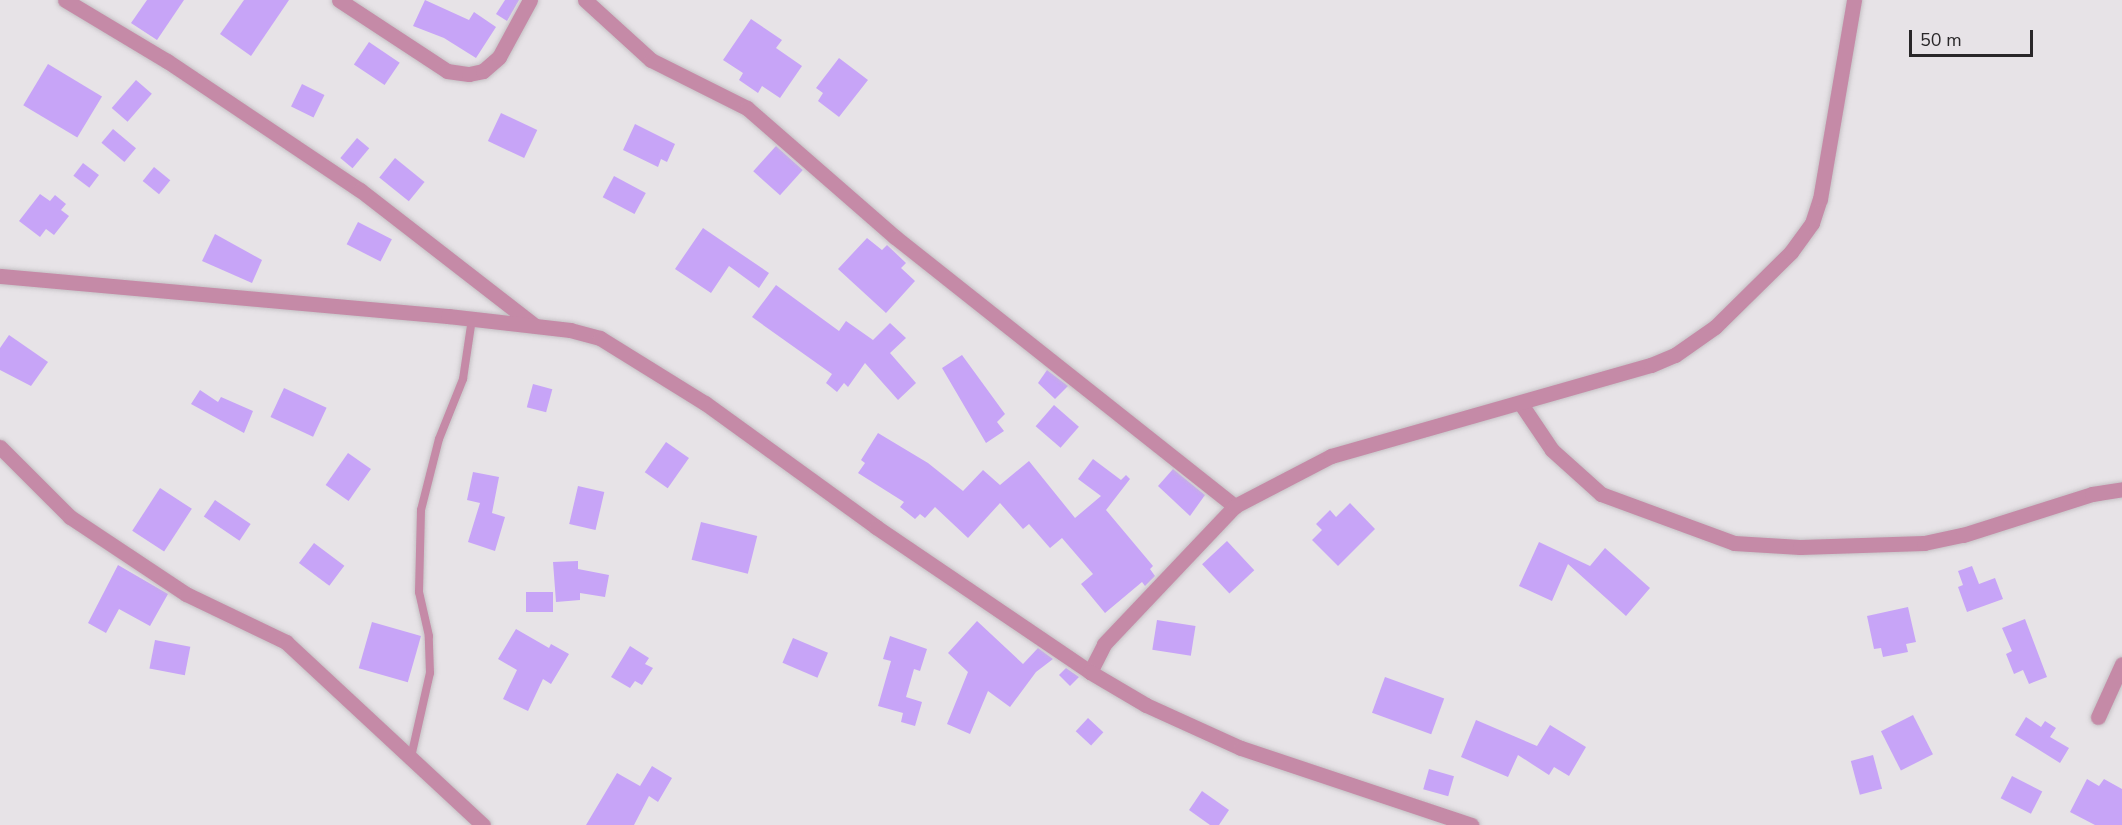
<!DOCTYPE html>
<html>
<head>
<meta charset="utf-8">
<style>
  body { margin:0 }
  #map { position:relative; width:2122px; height:825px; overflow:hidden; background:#e7e3e7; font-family:"Nunito Sans",sans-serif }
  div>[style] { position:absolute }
  .building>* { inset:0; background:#c7a4f7; transform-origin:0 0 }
  .roads { filter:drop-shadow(0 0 2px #c5c1c5) drop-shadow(0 0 2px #c5c1c5) }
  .service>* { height:8px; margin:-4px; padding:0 4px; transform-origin:4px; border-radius:4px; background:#c58aa7 }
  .minor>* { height:15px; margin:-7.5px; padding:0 7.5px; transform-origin:7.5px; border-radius:7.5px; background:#c58aa7 }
  .tertiary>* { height:15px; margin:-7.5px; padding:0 7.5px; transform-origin:7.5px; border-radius:7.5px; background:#c58aa7 }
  span { translate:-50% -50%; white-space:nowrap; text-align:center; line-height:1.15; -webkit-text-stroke:5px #e7e3e7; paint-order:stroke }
  .scale { position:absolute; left:1909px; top:30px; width:124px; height:27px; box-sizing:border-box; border:3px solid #292729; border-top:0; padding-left:8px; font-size:18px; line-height:21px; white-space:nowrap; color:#292729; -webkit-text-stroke:4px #e7e3e7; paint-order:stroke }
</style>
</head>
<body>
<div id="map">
  <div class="building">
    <i style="clip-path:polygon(147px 0,184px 0,157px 40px,131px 23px)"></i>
    <i style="clip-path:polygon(244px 0,289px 0,251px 56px,220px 34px)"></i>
    <i style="clip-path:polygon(425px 0,469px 20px,474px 12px,496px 27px,476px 58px,444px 38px,413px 26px)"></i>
    <i style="clip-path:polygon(505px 0,519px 0,507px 21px,496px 14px)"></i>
    <i style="clip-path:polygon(751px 19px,782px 40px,776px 48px,802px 66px,780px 98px,762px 86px,758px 93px,739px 80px,743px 73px,723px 60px)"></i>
    <i style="left:369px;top:42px;width:37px;height:27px;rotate:34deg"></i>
    <i style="clip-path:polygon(839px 58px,868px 80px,839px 117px,818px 101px,823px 93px,816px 88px)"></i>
    <i style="left:48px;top:64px;width:63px;height:48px;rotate:31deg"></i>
    <i style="left:136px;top:80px;width:21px;height:37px;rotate:41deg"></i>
    <i style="left:302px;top:84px;width:25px;height:25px;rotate:26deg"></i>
    <i style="left:501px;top:113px;width:40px;height:31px;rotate:25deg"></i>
    <i style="clip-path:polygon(635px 124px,675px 144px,667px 162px,661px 159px,658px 167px,623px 150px)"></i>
    <i style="left:113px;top:129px;width:30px;height:18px;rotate:40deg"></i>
    <i style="left:357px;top:138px;width:16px;height:26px;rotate:40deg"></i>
    <i style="left:776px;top:146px;width:36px;height:34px;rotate:42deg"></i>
    <i style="left:395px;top:158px;width:38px;height:25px;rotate:39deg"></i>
    <i style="left:83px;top:163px;width:20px;height:16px;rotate:37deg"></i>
    <i style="left:154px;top:167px;width:21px;height:18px;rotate:39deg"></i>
    <i style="left:614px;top:176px;width:36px;height:24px;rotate:28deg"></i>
    <i style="clip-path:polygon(40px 194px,50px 201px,55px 195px,66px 204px,61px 210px,69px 216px,54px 235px,46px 229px,40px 237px,19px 221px)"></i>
    <i style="left:358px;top:222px;width:38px;height:25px;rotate:27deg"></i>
    <i style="clip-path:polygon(703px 228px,769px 273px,759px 288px,729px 266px,711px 293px,675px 269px)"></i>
    <i style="clip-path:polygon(215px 234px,262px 260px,252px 283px,202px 261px)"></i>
    <i style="clip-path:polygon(867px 238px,882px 250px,887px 245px,906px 263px,901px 268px,915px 281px,886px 313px,838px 269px)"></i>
    <i style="clip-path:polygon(776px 285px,839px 331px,846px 321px,873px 340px,890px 323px,906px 338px,890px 353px,916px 383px,898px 400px,865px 363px,848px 387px,844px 383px,837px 392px,826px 383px,832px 374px,752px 317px)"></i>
    <i style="clip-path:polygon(9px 335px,48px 362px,31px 386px,0 370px,0 348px)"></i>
    <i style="clip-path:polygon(962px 355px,1005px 414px,997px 422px,1004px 431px,986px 443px,942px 368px)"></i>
    <i style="clip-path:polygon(1047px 370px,1068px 386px,1055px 399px,1038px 383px)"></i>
    <i style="left:533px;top:384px;width:20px;height:24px;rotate:15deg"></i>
    <i style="left:284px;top:388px;width:47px;height:32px;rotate:25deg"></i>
    <i style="clip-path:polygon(200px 390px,218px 402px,221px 397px,253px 411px,244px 433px,191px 404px)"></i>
    <i style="left:1054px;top:405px;width:33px;height:28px;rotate:41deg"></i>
    <i style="clip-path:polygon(878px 433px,928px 463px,963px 491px,983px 470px,1000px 485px,1029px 461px,1075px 518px,1101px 496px,1078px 479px,1093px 459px,1121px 480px,1126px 475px,1130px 479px,1106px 510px,1153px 566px,1150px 569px,1155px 576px,1145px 586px,1142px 582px,1105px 613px,1081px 584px,1093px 574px,1062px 538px,1050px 548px,1029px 524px,1023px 529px,1000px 503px,968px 538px,935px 507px,925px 518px,920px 514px,915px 519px,900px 507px,904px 502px,858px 473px,865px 463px,861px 460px)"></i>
    <i style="left:666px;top:442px;width:28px;height:37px;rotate:35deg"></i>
    <i style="left:348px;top:453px;width:28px;height:39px;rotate:35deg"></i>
    <i style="clip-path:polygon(1173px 469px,1205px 495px,1190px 516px,1158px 486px)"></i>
    <i style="clip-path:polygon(473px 472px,499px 477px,492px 513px,505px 517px,495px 551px,468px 542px,480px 503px,467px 500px)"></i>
    <i style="left:578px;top:486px;width:27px;height:39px;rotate:13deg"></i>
    <i style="left:160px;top:488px;width:38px;height:51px;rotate:33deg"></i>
    <i style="left:215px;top:500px;width:43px;height:20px;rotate:34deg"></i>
    <i style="clip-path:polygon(1350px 503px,1375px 529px,1338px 566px,1312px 540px,1322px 530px,1316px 524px,1330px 510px,1336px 517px)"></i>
    <i style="left:701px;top:522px;width:58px;height:39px;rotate:14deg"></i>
    <i style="left:1227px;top:541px;width:40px;height:34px;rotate:47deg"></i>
    <i style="clip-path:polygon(1539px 542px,1590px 566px,1605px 548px,1650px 588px,1626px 616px,1568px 564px,1552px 601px,1519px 586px)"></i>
    <i style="left:314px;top:543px;width:38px;height:25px;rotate:37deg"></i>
    <i style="clip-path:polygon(578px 561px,578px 569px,609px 575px,605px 597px,580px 593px,580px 600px,556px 602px,553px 562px)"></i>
    <i style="clip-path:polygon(118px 565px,168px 594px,150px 626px,119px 609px,106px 633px,88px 623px)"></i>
    <i style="clip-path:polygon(1972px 566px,1979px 584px,1995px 578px,2003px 599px,1967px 612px,1958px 587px,1963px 585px,1958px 571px)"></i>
    <i style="left:526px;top:592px;width:27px;height:20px"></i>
    <i style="clip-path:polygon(1908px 607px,1916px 642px,1906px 644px,1908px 652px,1883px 657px,1881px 648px,1874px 649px,1867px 616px)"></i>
    <i style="clip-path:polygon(2025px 619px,2047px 677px,2029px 684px,2023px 670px,2014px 674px,2006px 654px,2012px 651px,2002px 628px)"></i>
    <i style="left:1157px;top:620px;width:39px;height:30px;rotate:9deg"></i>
    <i style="clip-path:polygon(977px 621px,1023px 664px,1038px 648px,1053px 659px,1036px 672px,1010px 707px,988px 691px,970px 734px,947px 724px,968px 672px,948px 653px)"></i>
    <i style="left:372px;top:622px;width:51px;height:48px;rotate:16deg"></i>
    <i style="clip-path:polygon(516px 629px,549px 648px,551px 644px,569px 654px,551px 684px,543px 679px,528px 711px,503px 699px,517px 670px,498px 659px)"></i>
    <i style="clip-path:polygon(890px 636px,927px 649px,920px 671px,914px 669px,906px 697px,922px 702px,915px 726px,901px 722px,903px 713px,878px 706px,891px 661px,883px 659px)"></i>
    <i style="left:793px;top:638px;width:38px;height:27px;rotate:23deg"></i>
    <i style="left:155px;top:640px;width:36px;height:29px;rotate:11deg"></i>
    <i style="clip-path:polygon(630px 646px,649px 658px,645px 664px,653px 668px,642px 685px,635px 681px,630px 688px,611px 677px)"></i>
    <i style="clip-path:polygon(1066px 668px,1079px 677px,1070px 686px,1059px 675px)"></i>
    <i style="left:1385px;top:677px;width:63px;height:38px;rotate:20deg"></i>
    <i style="left:1913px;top:715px;width:44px;height:36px;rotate:63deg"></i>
    <i style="clip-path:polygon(2026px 717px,2041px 727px,2045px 721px,2056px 728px,2050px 737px,2069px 748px,2060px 763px,2015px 735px)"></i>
    <i style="left:1088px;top:718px;width:21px;height:18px;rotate:43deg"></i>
    <i style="clip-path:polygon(1476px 720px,1537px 746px,1550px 725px,1586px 747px,1569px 776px,1554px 767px,1549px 775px,1518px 755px,1508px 777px,1461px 757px)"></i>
    <i style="left:1873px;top:755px;width:35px;height:23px;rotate:75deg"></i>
    <i style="clip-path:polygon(652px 766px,672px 778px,658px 802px,649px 796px,634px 825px,586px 825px,617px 773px,640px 786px)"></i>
    <i style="left:1429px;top:769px;width:26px;height:21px;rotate:16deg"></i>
    <i style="left:2012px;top:776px;width:34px;height:25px;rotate:27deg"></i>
    <i style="clip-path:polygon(2087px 779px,2099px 786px,2104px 779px,2122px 789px,2122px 825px,2095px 825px,2070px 812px)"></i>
    <i style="clip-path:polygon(1202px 791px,1229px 810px,1219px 825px,1210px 825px,1189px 810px)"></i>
  </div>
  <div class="roads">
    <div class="service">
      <i style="left:411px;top:757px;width:86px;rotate:-77.3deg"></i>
      <i style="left:430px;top:673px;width:37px;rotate:-92deg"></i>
      <i style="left:429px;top:636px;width:45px;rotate:-102.8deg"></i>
      <i style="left:419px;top:592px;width:82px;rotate:-88.6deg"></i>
      <i style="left:421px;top:510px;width:73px;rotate:-75.8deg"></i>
      <i style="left:439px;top:439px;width:65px;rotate:-68.2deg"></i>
      <i style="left:463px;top:379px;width:61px;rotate:-81.5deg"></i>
    </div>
    <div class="minor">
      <i style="left:65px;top:0;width:119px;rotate:30.9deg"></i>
      <i style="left:167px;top:61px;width:232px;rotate:33.8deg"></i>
      <i style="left:360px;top:190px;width:220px;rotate:37.8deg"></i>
      <i style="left:339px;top:0;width:129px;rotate:33.3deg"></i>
      <i style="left:447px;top:71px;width:22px;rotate:8deg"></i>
      <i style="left:469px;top:74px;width:14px;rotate:-12deg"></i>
      <i style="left:483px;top:71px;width:21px;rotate:-41deg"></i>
      <i style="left:499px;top:57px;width:65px;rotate:-61.5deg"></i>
      <i style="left:585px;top:0;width:89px;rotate:42.3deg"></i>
      <i style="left:651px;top:60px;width:107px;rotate:26.6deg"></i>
      <i style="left:747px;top:108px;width:196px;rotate:41.1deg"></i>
      <i style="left:895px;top:237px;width:434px;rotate:38.4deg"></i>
      <i style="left:1521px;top:404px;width:55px;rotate:56deg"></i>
      <i style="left:1552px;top:450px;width:66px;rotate:41.9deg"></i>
      <i style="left:1601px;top:494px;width:142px;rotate:20.2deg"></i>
      <i style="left:1734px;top:543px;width:66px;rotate:3.5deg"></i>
      <i style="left:1800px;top:547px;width:124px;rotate:-1.8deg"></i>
      <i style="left:1924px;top:543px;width:40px;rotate:-12deg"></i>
      <i style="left:1963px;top:535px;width:135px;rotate:-17.6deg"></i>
      <i style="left:2092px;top:494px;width:30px;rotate:-9deg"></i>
      <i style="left:0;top:447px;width:99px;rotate:45deg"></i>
      <i style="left:70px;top:517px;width:139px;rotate:33.6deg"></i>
      <i style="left:186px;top:594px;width:111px;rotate:25.6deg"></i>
      <i style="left:286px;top:642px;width:269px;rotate:42.9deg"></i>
      <i style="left:1090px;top:672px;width:31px;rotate:-63deg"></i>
      <i style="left:1104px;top:644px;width:190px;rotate:-46.5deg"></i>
      <i style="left:1235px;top:506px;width:108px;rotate:-27.5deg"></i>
      <i style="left:1331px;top:456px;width:333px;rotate:-15.9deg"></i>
      <i style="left:1651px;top:365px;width:26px;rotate:-23deg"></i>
      <i style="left:1675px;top:355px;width:49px;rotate:-35deg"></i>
      <i style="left:1715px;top:327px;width:107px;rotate:-44.6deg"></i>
      <i style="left:1791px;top:252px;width:36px;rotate:-54deg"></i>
      <i style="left:1812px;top:223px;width:25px;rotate:-72deg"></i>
      <i style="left:1820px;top:199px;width:202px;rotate:-80.3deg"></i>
      <i style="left:2098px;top:717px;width:58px;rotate:-65.6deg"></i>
    </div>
    <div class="tertiary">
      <i style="left:0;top:276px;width:450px;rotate:5.1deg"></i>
      <i style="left:448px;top:316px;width:123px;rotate:6.5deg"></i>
      <i style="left:570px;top:330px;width:31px;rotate:15deg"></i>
      <i style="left:600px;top:338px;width:123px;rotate:31.8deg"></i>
      <i style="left:705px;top:403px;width:211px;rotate:35.9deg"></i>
      <i style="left:876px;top:527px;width:258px;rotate:34.1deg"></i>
      <i style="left:1090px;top:672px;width:65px;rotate:30.5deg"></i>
      <i style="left:1146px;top:705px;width:104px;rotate:24.4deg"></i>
      <i style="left:1241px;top:748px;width:243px;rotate:18.5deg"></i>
    </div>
  </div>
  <div class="scale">50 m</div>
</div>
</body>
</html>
